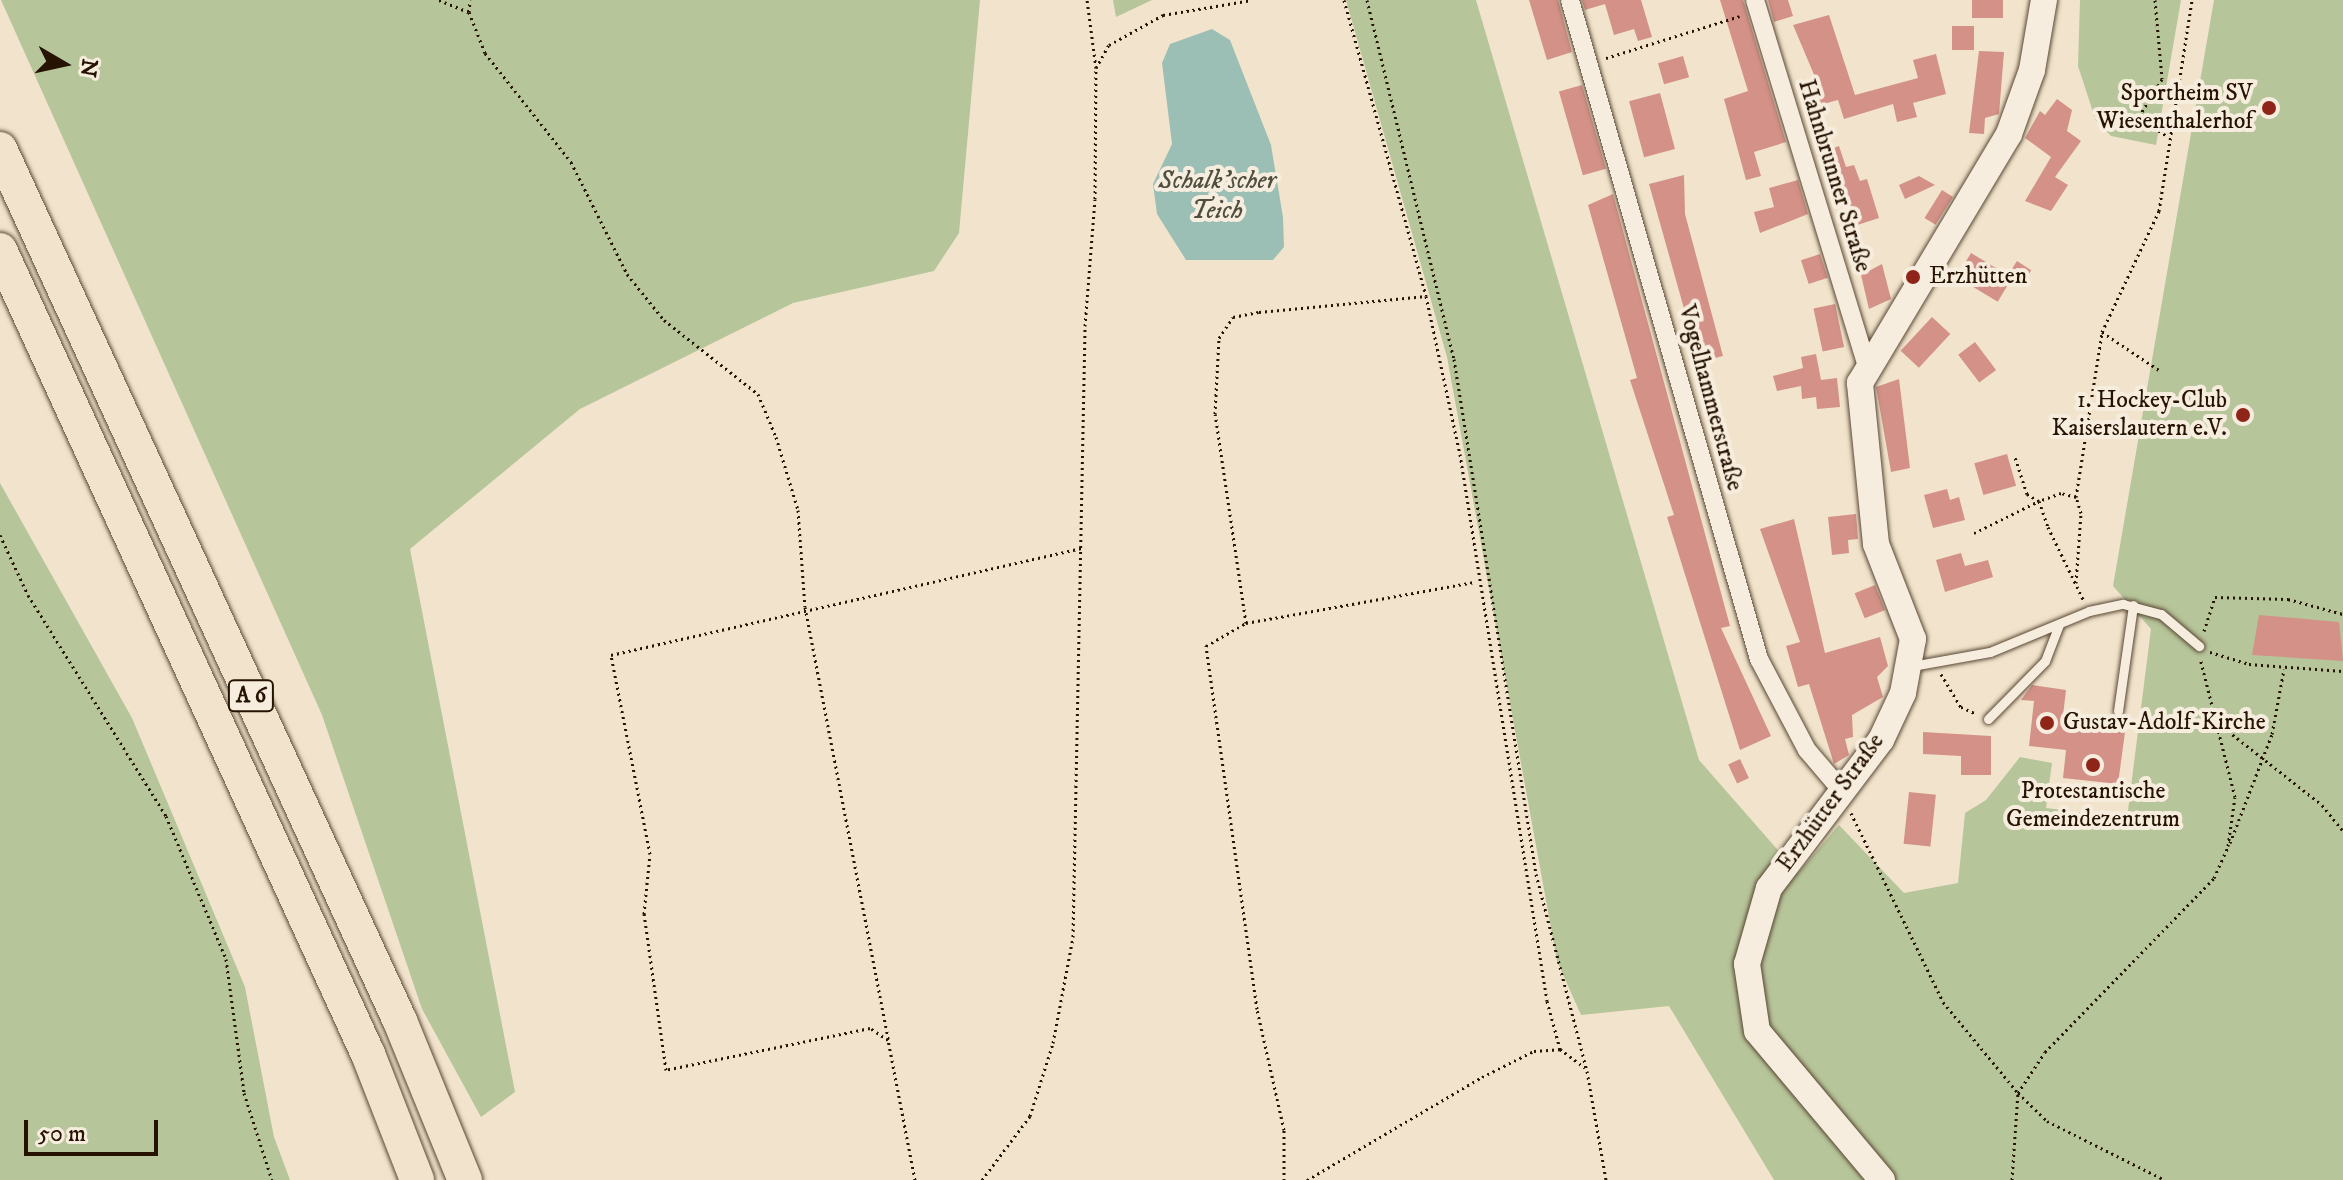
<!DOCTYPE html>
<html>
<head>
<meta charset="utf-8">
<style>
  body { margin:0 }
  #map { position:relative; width:2343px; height:1180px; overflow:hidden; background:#f2e4cc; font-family:"IM FELL DW Pica",serif }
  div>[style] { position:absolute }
  .green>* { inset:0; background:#b7c59a }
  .water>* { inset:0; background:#9bbfb5 }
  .building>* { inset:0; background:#d39187; transform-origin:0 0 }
  .path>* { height:3px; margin-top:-1.5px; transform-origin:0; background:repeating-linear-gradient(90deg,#261301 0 2px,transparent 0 6px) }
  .roads { filter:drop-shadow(0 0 2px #594734) drop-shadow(0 0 2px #594734) }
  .lane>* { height:9px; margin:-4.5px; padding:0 4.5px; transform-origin:4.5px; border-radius:4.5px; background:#f7edde }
  .street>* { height:18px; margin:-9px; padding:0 9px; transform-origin:9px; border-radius:9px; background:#f7edde }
  .secondary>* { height:26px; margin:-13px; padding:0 13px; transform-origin:13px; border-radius:13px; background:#f7edde }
  .highway>* { height:34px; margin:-17px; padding:0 17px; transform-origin:17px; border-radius:17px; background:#f2e4cc }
  .dots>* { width:22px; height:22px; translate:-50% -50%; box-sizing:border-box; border:4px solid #f7edde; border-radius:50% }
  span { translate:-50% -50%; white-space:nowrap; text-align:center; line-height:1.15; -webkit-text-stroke:8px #f7edde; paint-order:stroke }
  .shield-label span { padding:2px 6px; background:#f7edde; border:2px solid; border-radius:6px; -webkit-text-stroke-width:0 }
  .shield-label { font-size:22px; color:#261301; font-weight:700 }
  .poi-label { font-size:24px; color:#261301 }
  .right { translate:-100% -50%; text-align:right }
  .left { translate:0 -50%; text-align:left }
  .street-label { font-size:24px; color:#261301 }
  .water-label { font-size:26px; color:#4f4f40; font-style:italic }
  .north { position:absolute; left:24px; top:24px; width:80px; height:80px; -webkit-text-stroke:6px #f7edde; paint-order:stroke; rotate:99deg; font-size:22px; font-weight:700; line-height:32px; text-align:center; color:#261301 }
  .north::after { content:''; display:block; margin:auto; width:28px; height:36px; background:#261301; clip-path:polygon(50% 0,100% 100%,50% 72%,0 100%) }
  .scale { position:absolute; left:24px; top:1120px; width:134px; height:36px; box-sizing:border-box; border:4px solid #261301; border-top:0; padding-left:10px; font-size:24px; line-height:28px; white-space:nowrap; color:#261301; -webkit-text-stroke:6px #f7edde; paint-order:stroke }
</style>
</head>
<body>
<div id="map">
  <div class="green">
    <i style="clip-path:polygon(1px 0,980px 0,959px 233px,934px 271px,793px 303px,580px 409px,410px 549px,515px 1092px,481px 1117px,422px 1009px,322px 715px)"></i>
    <i style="clip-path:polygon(1113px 0,1152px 0,1116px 17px)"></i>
    <i style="clip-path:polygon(1346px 0,1476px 0,1699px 760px,1798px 873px,1839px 825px,1904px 893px,1958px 883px,1965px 813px,1986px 800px,2020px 757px,2052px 763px,2046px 808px,2127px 818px,2151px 629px,2113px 586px,2214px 0,2343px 0,2343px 1180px,1774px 1180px,1669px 1006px,1581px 1015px,1557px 961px,1447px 357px)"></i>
    <i style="clip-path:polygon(2080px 0,2181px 0,2156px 145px,2111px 136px,2096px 121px,2078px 66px)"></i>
    <i style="clip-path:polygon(0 483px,132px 718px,245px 987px,274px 1137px,290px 1180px,0 1180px)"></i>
  </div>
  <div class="water">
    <i style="clip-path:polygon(1212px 29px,1230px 40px,1271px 145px,1283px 217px,1284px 247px,1273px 260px,1186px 260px,1157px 214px,1153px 184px,1172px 144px,1162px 63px,1170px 44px)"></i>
  </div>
  <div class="building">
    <i style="clip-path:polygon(1529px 0,1558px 0,1572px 52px,1547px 60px)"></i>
    <i style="clip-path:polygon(1582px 0,1641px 0,1652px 37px,1638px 41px,1634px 29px,1614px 35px,1605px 4px,1585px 10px)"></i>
    <i style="clip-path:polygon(1720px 0,1743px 0,1786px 142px,1754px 152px,1761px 176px,1746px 180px,1724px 99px,1748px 91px)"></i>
    <i style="clip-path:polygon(1768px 0,1788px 0,1793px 16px,1774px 22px)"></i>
    <i style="left:1972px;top:0;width:31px;height:18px"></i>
    <i style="clip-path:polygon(1829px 15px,1855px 95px,1918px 78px,1913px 60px,1936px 54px,1946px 94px,1913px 103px,1917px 117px,1897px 122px,1893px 104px,1844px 119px,1838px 100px,1812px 107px,1807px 88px,1818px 84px,1793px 25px)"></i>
    <i style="left:1974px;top:26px;width:24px;height:22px;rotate:90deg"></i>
    <i style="clip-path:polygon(1979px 51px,2004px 52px,1999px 114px,1985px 118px,1984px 134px,1969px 133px)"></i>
    <i style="left:1683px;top:56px;width:22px;height:26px;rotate:74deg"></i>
    <i style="left:1582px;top:85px;width:87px;height:24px;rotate:74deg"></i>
    <i style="left:1660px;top:93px;width:58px;height:32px;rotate:75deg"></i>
    <i style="clip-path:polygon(2057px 99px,2072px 110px,2067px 131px,2081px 141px,2055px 177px,2068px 185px,2051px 211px,2025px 201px,2051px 157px,2025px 138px,2040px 111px,2045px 115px)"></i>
    <i style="clip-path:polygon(1839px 146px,1846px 167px,1854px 165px,1860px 181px,1867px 179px,1879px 218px,1854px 226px,1836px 170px,1824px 174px,1818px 154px)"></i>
    <i style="clip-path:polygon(1684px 175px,1685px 214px,1723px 356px,1699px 362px,1649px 184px)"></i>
    <i style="clip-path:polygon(1919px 176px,1935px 185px,1905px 199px,1899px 185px)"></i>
    <i style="clip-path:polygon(1798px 180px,1808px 214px,1760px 233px,1754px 212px,1774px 207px,1769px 188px)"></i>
    <i style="left:1942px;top:190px;width:13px;height:33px;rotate:32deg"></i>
    <i style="clip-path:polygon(1613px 194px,1730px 626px,1721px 628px,1771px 736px,1740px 750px,1667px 517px,1674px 515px,1630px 380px,1637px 378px,1588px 205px)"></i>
    <i style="left:1971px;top:253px;width:48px;height:28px;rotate:31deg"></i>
    <i style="left:1820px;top:254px;width:25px;height:20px;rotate:72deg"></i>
    <i style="left:2017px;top:261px;width:17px;height:16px;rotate:33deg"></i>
    <i style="clip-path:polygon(1882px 264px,1891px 299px,1869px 309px,1861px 275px)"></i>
    <i style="left:1835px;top:304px;width:44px;height:22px;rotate:78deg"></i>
    <i style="left:1932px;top:317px;width:25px;height:46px;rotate:43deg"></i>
    <i style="left:1975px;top:342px;width:35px;height:21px;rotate:53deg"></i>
    <i style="clip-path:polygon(1816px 354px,1821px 380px,1837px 378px,1840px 407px,1817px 409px,1816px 397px,1802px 399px,1801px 386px,1777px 391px,1773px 376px,1803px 368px,1801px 357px)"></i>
    <i style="clip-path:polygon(1899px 379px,1910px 468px,1891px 472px,1876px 387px)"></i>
    <i style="left:2007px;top:454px;width:33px;height:34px;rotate:74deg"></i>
    <i style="clip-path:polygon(1947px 489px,1950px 500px,1959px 497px,1965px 520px,1933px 528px,1924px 495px)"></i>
    <i style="clip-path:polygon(1856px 514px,1858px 539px,1848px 540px,1849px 553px,1832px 555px,1828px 517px)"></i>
    <i style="clip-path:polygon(1794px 519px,1825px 653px,1880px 637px,1888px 666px,1877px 677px,1883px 697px,1852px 715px,1853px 737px,1845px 739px,1849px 755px,1834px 764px,1809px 684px,1798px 687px,1786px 646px,1800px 642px,1760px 529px)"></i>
    <i style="clip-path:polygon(1961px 553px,1965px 566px,1988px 560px,1993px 577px,1945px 592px,1936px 560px)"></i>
    <i style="left:1875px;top:585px;width:27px;height:22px;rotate:68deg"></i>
    <i style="clip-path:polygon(2259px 615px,2339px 622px,2343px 661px,2252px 655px)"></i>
    <i style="clip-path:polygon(2032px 685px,2066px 690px,2062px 724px,2125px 732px,2118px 784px,2063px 778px,2066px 750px,2029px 746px,2034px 701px,2021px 700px)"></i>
    <i style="clip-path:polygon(1923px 732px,1991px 736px,1991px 775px,1961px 775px,1961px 756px,1923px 754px)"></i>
    <i style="left:1740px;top:759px;width:21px;height:13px;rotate:65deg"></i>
    <i style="left:1909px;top:792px;width:27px;height:52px;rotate:6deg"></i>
  </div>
  <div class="path">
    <i style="left:439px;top:0;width:32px;rotate:22deg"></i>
    <i style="left:469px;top:12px;width:12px;rotate:-85deg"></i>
    <i style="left:1344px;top:0;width:307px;rotate:74.5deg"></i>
    <i style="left:1426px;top:296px;width:162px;rotate:77.9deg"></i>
    <i style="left:1460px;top:454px;width:554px;rotate:80.96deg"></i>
    <i style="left:1547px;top:1001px;width:50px;rotate:74.8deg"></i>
    <i style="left:1560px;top:1049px;width:31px;rotate:37deg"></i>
    <i style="left:1367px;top:0;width:369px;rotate:76.4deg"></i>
    <i style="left:1454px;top:359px;width:521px;rotate:80.95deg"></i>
    <i style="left:1536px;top:874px;width:203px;rotate:75.5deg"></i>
    <i style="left:1587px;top:1071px;width:111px;rotate:80.1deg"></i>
    <i style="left:2155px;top:0;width:79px;rotate:84.9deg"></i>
    <i style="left:2162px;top:79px;width:46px;rotate:121.6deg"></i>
    <i style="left:2138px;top:118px;width:36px;rotate:32deg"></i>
    <i style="left:469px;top:12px;width:44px;rotate:68.7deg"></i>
    <i style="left:485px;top:53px;width:139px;rotate:51.7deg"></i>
    <i style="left:571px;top:162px;width:125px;rotate:63.4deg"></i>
    <i style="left:627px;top:274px;width:59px;rotate:51.2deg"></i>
    <i style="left:664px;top:320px;width:120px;rotate:38.2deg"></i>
    <i style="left:758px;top:394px;width:47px;rotate:67.3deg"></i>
    <i style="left:776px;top:437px;width:76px;rotate:73.2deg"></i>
    <i style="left:798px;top:510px;width:97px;rotate:85.9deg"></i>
    <i style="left:805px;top:607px;width:441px;rotate:79.1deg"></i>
    <i style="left:1606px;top:58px;width:140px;rotate:-17.4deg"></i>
    <i style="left:1096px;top:68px;width:26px;rotate:-61deg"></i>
    <i style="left:1109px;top:45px;width:62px;rotate:-29.1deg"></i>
    <i style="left:1163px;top:15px;width:90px;rotate:-9.6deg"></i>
    <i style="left:2102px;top:332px;width:69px;rotate:33.7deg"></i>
    <i style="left:2076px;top:497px;width:167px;rotate:-81deg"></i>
    <i style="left:2102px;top:332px;width:134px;rotate:-64.8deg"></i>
    <i style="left:2159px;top:211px;width:214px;rotate:-81.1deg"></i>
    <i style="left:1974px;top:533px;width:72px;rotate:-26.2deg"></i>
    <i style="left:2039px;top:501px;width:14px;rotate:-150deg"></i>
    <i style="left:2027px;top:494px;width:40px;rotate:-108deg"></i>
    <i style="left:0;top:535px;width:66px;rotate:65deg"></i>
    <i style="left:28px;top:595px;width:261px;rotate:58deg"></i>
    <i style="left:166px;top:816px;width:155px;rotate:67.2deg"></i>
    <i style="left:226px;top:959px;width:135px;rotate:82.3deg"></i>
    <i style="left:244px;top:1093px;width:91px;rotate:72.2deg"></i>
    <i style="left:2076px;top:583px;width:70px;rotate:-85.9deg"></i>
    <i style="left:2081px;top:513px;width:17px;rotate:-107deg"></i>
    <i style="left:2076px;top:497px;width:16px;rotate:-165deg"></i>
    <i style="left:2061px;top:493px;width:23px;rotate:160deg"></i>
    <i style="left:2039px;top:501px;width:28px;rotate:71deg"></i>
    <i style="left:2048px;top:527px;width:82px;rotate:64.1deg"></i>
    <i style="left:1246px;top:623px;width:211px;rotate:-98.4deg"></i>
    <i style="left:1215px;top:414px;width:76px;rotate:-87deg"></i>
    <i style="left:1219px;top:338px;width:25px;rotate:-56deg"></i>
    <i style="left:1233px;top:317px;width:26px;rotate:-11deg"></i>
    <i style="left:1259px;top:312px;width:168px;rotate:-5.5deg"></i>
    <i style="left:2204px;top:631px;width:36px;rotate:-72deg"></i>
    <i style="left:2215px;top:597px;width:73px;rotate:1.6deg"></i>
    <i style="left:2288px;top:599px;width:57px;rotate:15.3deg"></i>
    <i style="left:2210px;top:652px;width:41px;rotate:17.1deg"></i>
    <i style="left:2249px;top:664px;width:94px;rotate:4.3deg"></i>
    <i style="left:1941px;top:674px;width:39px;rotate:59deg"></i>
    <i style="left:1961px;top:707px;width:17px;rotate:24deg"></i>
    <i style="left:2223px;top:727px;width:126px;rotate:38.2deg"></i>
    <i style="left:2322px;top:805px;width:33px;rotate:51deg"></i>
    <i style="left:1851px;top:813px;width:210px;rotate:64deg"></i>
    <i style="left:1943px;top:1002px;width:118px;rotate:50.5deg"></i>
    <i style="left:2018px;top:1093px;width:40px;rotate:44deg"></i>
    <i style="left:2047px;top:1121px;width:132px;rotate:26.6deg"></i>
    <i style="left:2230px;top:843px;width:117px;rotate:-68.9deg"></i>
    <i style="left:2272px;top:734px;width:66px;rotate:-79.5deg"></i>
    <i style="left:915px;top:1180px;width:143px;rotate:-100.9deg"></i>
    <i style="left:888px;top:1040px;width:22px;rotate:-146deg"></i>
    <i style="left:870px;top:1028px;width:208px;rotate:168.4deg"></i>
    <i style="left:666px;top:1070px;width:158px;rotate:-98deg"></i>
    <i style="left:644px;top:914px;width:60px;rotate:-84.3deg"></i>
    <i style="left:650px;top:854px;width:203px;rotate:-101.1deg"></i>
    <i style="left:611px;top:655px;width:486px;rotate:-12.8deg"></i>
    <i style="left:982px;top:1180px;width:80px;rotate:-53.1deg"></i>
    <i style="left:1030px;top:1116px;width:77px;rotate:-72.5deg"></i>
    <i style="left:1053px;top:1043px;width:108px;rotate:-79.3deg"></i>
    <i style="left:1073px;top:937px;width:611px;rotate:-88.87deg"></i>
    <i style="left:1085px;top:326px;width:127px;rotate:-85.5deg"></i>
    <i style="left:1095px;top:199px;width:131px;rotate:-89.6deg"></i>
    <i style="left:1096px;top:68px;width:69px;rotate:-97.5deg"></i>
    <i style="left:1284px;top:1180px;width:50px;rotate:-90deg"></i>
    <i style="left:1284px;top:1130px;width:124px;rotate:-102.6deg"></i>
    <i style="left:1257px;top:1009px;width:367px;rotate:-98deg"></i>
    <i style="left:1206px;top:646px;width:46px;rotate:-29.9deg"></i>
    <i style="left:1246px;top:623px;width:232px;rotate:-10.2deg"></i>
    <i style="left:1307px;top:1180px;width:203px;rotate:-30.5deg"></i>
    <i style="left:1482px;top:1077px;width:58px;rotate:-26.6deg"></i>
    <i style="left:1534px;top:1051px;width:26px;rotate:-4deg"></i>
    <i style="left:2012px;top:1180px;width:87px;rotate:-86.1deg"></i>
    <i style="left:2018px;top:1093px;width:49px;rotate:-56.6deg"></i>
    <i style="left:2045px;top:1052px;width:243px;rotate:-45.8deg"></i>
    <i style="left:2214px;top:878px;width:35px;rotate:-66deg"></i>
    <i style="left:2228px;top:846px;width:49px;rotate:-81.9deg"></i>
    <i style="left:2235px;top:797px;width:143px;rotate:-104.1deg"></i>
  </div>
  <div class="roads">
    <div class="lane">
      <i style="left:1912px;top:666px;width:79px;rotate:-10.2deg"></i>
      <i style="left:1990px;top:652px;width:107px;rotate:-22.5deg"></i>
      <i style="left:2089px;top:611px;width:35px;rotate:-12deg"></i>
      <i style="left:2123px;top:604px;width:39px;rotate:15deg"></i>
      <i style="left:2161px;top:614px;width:50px;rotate:40.1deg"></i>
      <i style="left:2118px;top:711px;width:107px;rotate:-81.9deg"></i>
      <i style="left:1988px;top:719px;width:81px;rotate:-45.5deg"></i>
      <i style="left:2045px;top:661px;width:40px;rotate:-69deg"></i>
    </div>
    <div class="street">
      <i style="left:1570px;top:0;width:686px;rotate:74deg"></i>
      <i style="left:1759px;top:659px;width:103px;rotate:62.2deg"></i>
      <i style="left:1807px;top:750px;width:54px;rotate:49.5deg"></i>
      <i style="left:1755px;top:0;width:383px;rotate:73deg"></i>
    </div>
    <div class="secondary">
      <i style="left:1882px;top:1180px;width:194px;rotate:-130deg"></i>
      <i style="left:1757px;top:1031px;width:68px;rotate:-98.5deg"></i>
      <i style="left:1747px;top:964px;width:79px;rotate:-73.9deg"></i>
      <i style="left:1769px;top:888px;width:186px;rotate:-52.9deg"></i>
      <i style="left:1881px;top:740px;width:52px;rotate:-64.9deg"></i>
      <i style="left:1903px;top:693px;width:55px;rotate:-79.5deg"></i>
      <i style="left:1913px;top:639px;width:102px;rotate:-111.3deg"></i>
      <i style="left:1876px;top:544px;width:162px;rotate:-95.7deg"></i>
      <i style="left:1860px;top:383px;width:290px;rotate:-59.1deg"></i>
      <i style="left:2009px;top:134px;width:68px;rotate:-70.2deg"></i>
      <i style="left:2032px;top:70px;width:71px;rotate:-80.3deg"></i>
    </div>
    <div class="highway">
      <i style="left:0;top:149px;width:959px;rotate:65.36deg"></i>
      <i style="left:400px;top:1021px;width:172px;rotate:67.8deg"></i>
      <i style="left:0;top:250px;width:884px;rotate:65.41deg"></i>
      <i style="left:368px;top:1054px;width:135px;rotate:68.7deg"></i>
    </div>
  </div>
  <div class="dots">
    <i style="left:2269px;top:108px;background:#8f2418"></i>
    <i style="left:1913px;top:277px;background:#8f2418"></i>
    <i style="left:2243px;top:415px;background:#8f2418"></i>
    <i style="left:2047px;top:723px;background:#8f2418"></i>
    <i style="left:2093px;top:765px;background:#8f2418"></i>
  </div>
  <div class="shield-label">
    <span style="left:251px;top:696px">A 6</span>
  </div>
  <div class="poi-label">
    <span class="right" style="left:2253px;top:108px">Sportheim SV<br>Wiesenthalerhof</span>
    <span class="left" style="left:1929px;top:277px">Erzhütten</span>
    <span class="right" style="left:2227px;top:415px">1. Hockey-Club<br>Kaiserslautern e.V.</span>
    <span class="left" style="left:2063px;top:723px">Gustav-Adolf-Kirche</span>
    <span style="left:2093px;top:806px">Protestantische<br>Gemeindezentrum</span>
  </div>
  <div class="street-label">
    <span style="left:1834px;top:176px;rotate:73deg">Hahnbrunner Straße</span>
    <span style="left:1710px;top:398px;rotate:75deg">Vogelhammerstraße</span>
    <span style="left:1831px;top:803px;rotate:-54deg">Erzhütter Straße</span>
  </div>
  <div class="water-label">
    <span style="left:1217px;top:196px">Schalk'scher<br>Teich</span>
  </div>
  <div class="north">N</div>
  <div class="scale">50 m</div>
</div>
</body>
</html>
